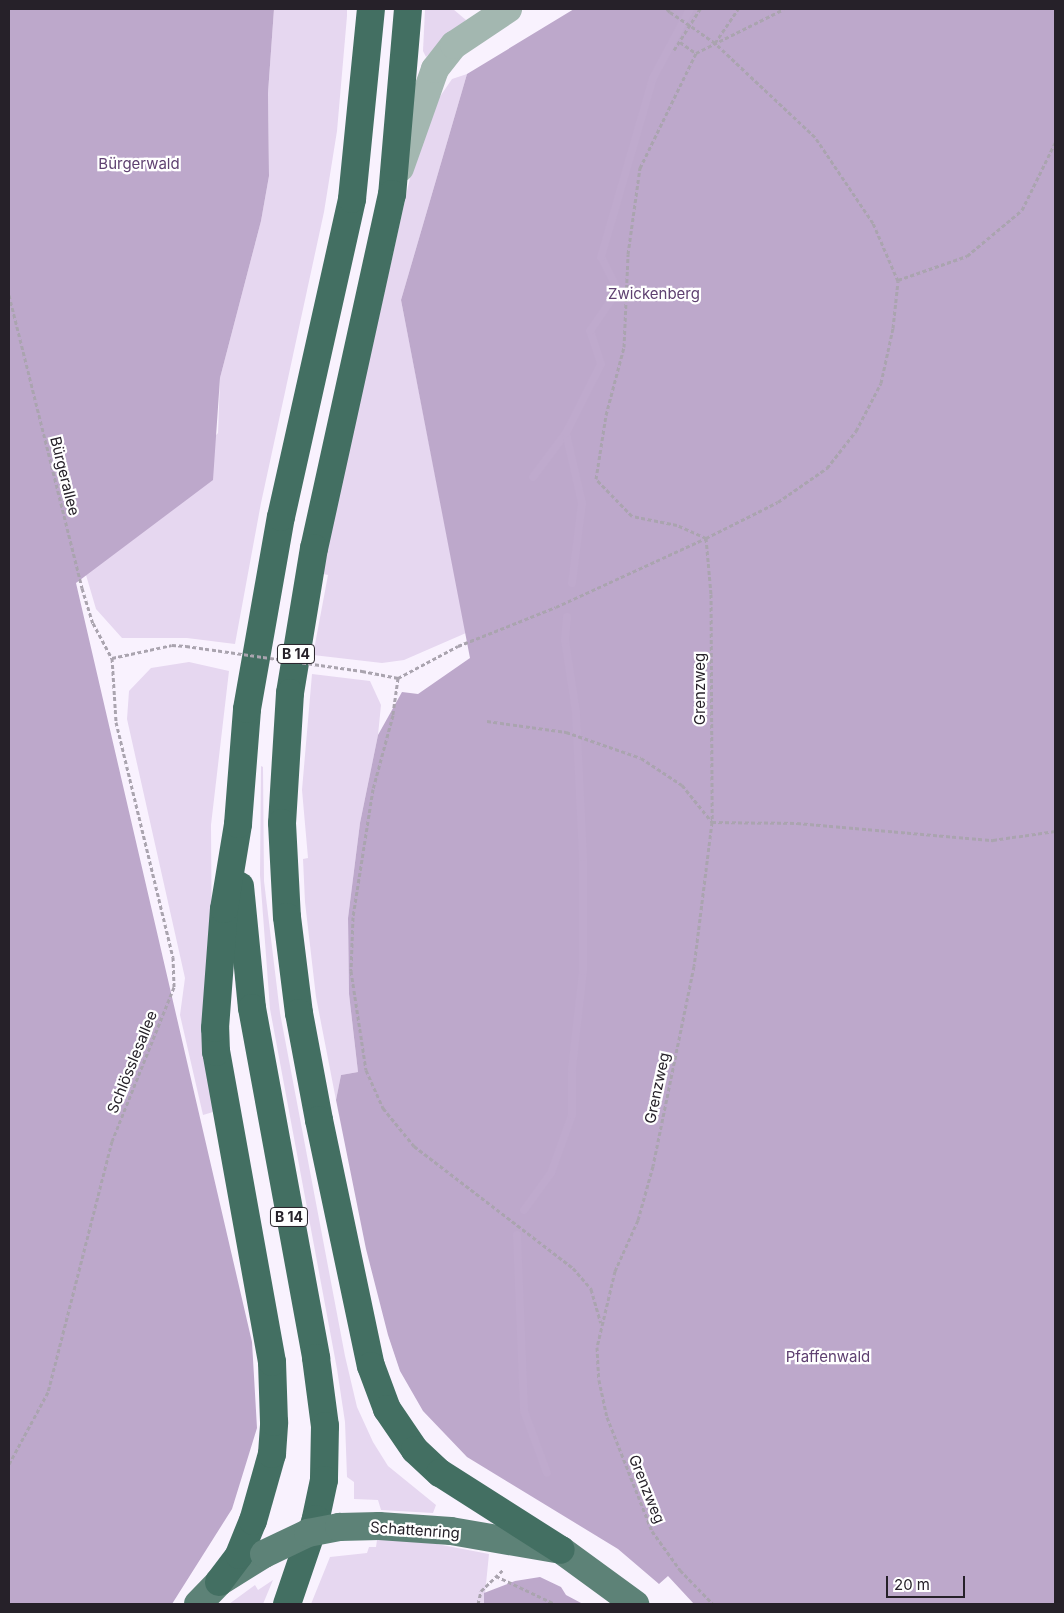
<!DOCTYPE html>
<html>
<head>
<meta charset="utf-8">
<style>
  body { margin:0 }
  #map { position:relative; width:1064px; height:1613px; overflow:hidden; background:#f9f2fe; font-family:Inter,sans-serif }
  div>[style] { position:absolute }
  .green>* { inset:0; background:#e6d7f0 }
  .forest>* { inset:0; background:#bda8cb }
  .stream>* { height:8px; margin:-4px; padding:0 4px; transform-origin:4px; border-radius:4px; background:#bfaacd }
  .path>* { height:3px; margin-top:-1.5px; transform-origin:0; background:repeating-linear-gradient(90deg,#aaa4af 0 4px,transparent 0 6.5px) }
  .minor>* { height:28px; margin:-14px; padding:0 14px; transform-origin:14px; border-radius:14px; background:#a3b7b0 }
  .major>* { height:28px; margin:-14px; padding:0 14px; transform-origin:14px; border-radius:14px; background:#5d8277 }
  .highway>* { height:28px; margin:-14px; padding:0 14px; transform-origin:14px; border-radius:14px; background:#436f62 }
  .path-bridge>* { height:3px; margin-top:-1.5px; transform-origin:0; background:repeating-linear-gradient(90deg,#aaa4af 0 4px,transparent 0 6.5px) }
  .major-bridge>* { height:28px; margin:-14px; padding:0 14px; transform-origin:14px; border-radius:14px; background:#5d8277 }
  span { translate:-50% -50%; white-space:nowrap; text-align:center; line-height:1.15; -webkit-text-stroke:4.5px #fff; paint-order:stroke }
  .shield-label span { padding:1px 4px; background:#fff; border:1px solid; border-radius:4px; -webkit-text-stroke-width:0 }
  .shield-label { font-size:14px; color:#262129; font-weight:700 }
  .park-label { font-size:15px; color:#5f4171 }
  .street-label { font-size:15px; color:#262129 }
  .frame { position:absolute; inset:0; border:10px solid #262129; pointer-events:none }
  .scale { position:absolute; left:886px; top:1576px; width:79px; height:22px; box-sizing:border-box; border:2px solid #262129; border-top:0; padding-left:6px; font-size:15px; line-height:18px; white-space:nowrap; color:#262129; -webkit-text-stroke:4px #fff; paint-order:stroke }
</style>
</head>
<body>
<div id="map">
  <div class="green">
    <i style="clip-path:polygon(274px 9px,347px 9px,347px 16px,337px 131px,324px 212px,261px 503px,235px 644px,187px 638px,122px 638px,96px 609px,86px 575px,218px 433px,220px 378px,261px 221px,269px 176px,268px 93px)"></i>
    <i style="clip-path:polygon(425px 9px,453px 9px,466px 20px,426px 57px,423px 51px)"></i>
    <i style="clip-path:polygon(467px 74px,401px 300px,466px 633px,404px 660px,382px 663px,313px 655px,328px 575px,323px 574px,332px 526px,412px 169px,426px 117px,452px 79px)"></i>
    <i style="clip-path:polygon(189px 662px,229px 671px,211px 825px,213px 1112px,203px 1115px,180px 1015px,185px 978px,127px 719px,129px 691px,151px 668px)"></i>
    <i style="clip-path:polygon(312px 674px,370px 681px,381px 705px,378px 735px,360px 823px,348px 918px,349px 994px,358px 1072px,341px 1075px,336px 1100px,316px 997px,305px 902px,303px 859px,308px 858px,302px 790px)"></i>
    <i style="clip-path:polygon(261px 766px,263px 767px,264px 881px,280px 1013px,345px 1356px,357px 1407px,373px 1442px,388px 1466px,436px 1505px,433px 1513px,381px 1510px,378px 1500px,354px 1499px,354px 1482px,347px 1477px,345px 1422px,337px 1369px,270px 1009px,260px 875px)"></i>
    <i style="clip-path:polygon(377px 1540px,421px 1541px,489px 1554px,484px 1604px,311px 1604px,330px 1557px,367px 1553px,369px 1547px,376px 1547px)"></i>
    <i style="clip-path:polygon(273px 1580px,263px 1604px,229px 1604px,255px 1585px,258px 1590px)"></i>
  </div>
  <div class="forest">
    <i style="clip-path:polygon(9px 9px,274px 9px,268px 93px,269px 176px,261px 221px,220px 378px,213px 480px,76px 583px,252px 1342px,257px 1428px,232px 1509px,172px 1604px,9px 1604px)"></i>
    <i style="clip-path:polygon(574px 9px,1055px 9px,1055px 1604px,694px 1604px,668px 1576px,659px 1584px,618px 1549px,467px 1457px,423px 1411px,400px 1371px,388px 1335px,366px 1249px,336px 1100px,341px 1075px,358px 1072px,349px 994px,348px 918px,360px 823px,378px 735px,402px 692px,418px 694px,470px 658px,401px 300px,467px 74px)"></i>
    <i style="clip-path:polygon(540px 1577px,561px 1587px,566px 1595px,583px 1604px,484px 1604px,484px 1593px,515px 1581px)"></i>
  </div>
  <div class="stream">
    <i style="left:533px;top:477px;width:55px;rotate:-53.1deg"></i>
    <i style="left:572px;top:583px;width:81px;rotate:-82.9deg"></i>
    <i style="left:582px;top:503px;width:72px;rotate:-102.9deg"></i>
    <i style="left:566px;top:433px;width:77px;rotate:-63.1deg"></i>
    <i style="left:601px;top:364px;width:35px;rotate:-108deg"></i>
    <i style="left:590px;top:331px;width:50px;rotate:-55.7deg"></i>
    <i style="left:618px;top:290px;width:37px;rotate:-117deg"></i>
    <i style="left:601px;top:257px;width:186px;rotate:-73.8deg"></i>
    <i style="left:653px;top:78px;width:78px;rotate:-61.8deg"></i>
    <i style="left:524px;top:1210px;width:46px;rotate:-53.9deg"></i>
    <i style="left:551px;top:1173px;width:62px;rotate:-70.1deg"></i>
    <i style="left:572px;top:1115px;width:46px;rotate:-90deg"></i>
    <i style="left:572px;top:1069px;width:99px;rotate:-83.6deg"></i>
    <i style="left:583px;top:971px;width:114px;rotate:-90deg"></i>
    <i style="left:583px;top:857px;width:145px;rotate:-92.8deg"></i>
    <i style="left:576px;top:712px;width:73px;rotate:-98.7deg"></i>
    <i style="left:565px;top:640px;width:23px;rotate:-85deg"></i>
    <i style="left:517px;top:1235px;width:176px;rotate:87.7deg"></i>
    <i style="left:524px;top:1411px;width:66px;rotate:69.6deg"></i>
  </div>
  <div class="path">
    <i style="left:667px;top:9px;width:4px;rotate:45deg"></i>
    <i style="left:680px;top:42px;width:19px;rotate:35deg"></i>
    <i style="left:715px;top:43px;width:41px;rotate:-55.9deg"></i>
    <i style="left:674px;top:50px;width:49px;rotate:-57.6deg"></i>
    <i style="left:898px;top:280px;width:73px;rotate:-19.2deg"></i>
    <i style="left:967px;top:256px;width:72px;rotate:-39.9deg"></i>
    <i style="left:1022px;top:210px;width:75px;rotate:-63.8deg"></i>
    <i style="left:9px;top:295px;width:302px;rotate:76deg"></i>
    <i style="left:82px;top:588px;width:37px;rotate:73deg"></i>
    <i style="left:93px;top:623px;width:40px;rotate:62deg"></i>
    <i style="left:112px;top:658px;width:64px;rotate:86.4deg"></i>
    <i style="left:116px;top:722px;width:242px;rotate:76.4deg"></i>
    <i style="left:173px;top:957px;width:30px;rotate:88deg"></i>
    <i style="left:174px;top:987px;width:166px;rotate:111.9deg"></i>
    <i style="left:112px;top:1141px;width:259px;rotate:104.3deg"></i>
    <i style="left:48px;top:1392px;width:82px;rotate:118.4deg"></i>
    <i style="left:706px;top:538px;width:56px;rotate:84.9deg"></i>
    <i style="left:711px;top:594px;width:228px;rotate:89.7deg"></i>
    <i style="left:712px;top:822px;width:145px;rotate:97.1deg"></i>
    <i style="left:694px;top:966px;width:204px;rotate:101.6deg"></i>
    <i style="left:653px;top:1166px;width:56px;rotate:105.5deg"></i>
    <i style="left:638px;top:1220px;width:56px;rotate:114.3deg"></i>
    <i style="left:615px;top:1271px;width:78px;rotate:103.3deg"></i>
    <i style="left:597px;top:1347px;width:33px;rotate:87deg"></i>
    <i style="left:599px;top:1380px;width:38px;rotate:78deg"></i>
    <i style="left:607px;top:1417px;width:123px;rotate:68.5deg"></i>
    <i style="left:652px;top:1531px;width:48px;rotate:54.3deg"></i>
    <i style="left:680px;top:1570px;width:47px;rotate:45.9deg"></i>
    <i style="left:706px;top:538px;width:32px;rotate:-156deg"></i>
    <i style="left:677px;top:525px;width:46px;rotate:-168.7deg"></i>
    <i style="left:632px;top:516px;width:52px;rotate:-134.2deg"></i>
    <i style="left:596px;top:479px;width:65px;rotate:-81.1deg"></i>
    <i style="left:606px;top:415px;width:70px;rotate:-75.2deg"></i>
    <i style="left:624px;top:347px;width:93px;rotate:-87.5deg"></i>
    <i style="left:628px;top:254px;width:87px;rotate:-82.1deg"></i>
    <i style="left:640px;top:168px;width:128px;rotate:-64deg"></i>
    <i style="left:696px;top:53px;width:98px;rotate:-26.6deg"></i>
    <i style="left:112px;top:658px;width:61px;rotate:-12.2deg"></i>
    <i style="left:172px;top:645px;width:14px;rotate:4deg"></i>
    <i style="left:362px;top:671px;width:37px;rotate:11deg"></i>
    <i style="left:398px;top:678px;width:68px;rotate:-28.1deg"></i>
    <i style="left:458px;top:646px;width:105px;rotate:-21.7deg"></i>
    <i style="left:556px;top:607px;width:165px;rotate:-24.7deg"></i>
    <i style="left:706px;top:538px;width:80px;rotate:-26.6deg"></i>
    <i style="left:778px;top:502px;width:60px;rotate:-34.8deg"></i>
    <i style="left:827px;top:468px;width:47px;rotate:-51.9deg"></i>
    <i style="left:856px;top:431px;width:54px;rotate:-62.5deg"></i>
    <i style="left:881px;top:383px;width:56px;rotate:-77.7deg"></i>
    <i style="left:893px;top:328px;width:47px;rotate:-83.9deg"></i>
    <i style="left:898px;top:281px;width:63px;rotate:-113.3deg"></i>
    <i style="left:873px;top:223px;width:104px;rotate:-124deg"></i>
    <i style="left:815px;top:137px;width:137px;rotate:-136.8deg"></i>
    <i style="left:715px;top:43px;width:21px;rotate:-145deg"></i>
    <i style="left:398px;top:678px;width:37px;rotate:98deg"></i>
    <i style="left:393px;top:715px;width:77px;rotate:105.1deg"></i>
    <i style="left:373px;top:789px;width:130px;rotate:98.9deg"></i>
    <i style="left:353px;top:917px;width:54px;rotate:92.1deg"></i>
    <i style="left:351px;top:971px;width:100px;rotate:81.4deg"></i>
    <i style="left:366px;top:1070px;width:42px;rotate:65.9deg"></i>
    <i style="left:383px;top:1108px;width:49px;rotate:50.8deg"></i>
    <i style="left:414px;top:1146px;width:200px;rotate:37.5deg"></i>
    <i style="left:573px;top:1268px;width:28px;rotate:49deg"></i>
    <i style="left:591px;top:1289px;width:35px;rotate:74deg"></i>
    <i style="left:487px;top:721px;width:80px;rotate:7.9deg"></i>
    <i style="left:566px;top:732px;width:79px;rotate:19.1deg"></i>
    <i style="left:641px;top:758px;width:49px;rotate:33.4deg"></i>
    <i style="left:682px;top:785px;width:48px;rotate:51deg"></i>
    <i style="left:712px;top:822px;width:85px;rotate:0.7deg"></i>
    <i style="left:797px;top:823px;width:197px;rotate:5deg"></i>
    <i style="left:993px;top:840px;width:63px;rotate:-8.3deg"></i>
    <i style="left:496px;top:1576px;width:65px;rotate:25.4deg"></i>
    <i style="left:478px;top:1604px;width:13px;rotate:-77deg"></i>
    <i style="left:481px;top:1591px;width:32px;rotate:-44deg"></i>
  </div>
  <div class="minor">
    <i style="left:400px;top:168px;width:105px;rotate:-70.5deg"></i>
    <i style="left:435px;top:69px;width:31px;rotate:-52deg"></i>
    <i style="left:454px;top:45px;width:65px;rotate:-33.7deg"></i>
  </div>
  <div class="major">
    <i style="left:379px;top:1526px;width:72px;rotate:4deg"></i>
    <i style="left:451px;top:1531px;width:112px;rotate:9.8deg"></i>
    <i style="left:561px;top:1550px;width:92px;rotate:36.1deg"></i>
    <i style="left:198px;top:1604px;width:30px;rotate:-46deg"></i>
    <i style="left:219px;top:1582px;width:53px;rotate:-31.9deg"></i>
  </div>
  <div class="highway">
    <i style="left:408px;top:9px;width:186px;rotate:94.9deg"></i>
    <i style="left:392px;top:194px;width:362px;rotate:102.4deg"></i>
    <i style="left:314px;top:548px;width:147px;rotate:99.4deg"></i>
    <i style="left:290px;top:693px;width:130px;rotate:93.5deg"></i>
    <i style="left:282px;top:823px;width:94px;rotate:87deg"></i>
    <i style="left:287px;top:917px;width:97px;rotate:82.9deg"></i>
    <i style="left:299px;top:1013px;width:109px;rotate:79.4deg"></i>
    <i style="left:319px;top:1120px;width:251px;rotate:78.1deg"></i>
    <i style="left:371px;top:1366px;width:46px;rotate:69.6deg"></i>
    <i style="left:387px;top:1409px;width:50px;rotate:55.7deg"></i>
    <i style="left:415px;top:1450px;width:34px;rotate:43deg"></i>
    <i style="left:440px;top:1473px;width:143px;rotate:32.5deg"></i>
    <i style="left:240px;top:886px;width:123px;rotate:84.4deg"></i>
    <i style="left:252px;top:1008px;width:356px;rotate:79.6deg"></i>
    <i style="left:316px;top:1358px;width:69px;rotate:82.5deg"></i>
    <i style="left:325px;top:1426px;width:54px;rotate:91.1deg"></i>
    <i style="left:324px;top:1480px;width:40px;rotate:102deg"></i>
    <i style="left:316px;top:1519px;width:90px;rotate:108.8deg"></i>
    <i style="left:219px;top:1582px;width:34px;rotate:-53deg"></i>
    <i style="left:239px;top:1555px;width:37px;rotate:-68deg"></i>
    <i style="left:253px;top:1521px;width:70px;rotate:-74.2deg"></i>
    <i style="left:272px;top:1454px;width:32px;rotate:-86deg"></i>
    <i style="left:274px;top:1422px;width:60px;rotate:-91.9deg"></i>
    <i style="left:272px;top:1362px;width:315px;rotate:-100.2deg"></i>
    <i style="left:216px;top:1052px;width:24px;rotate:-92deg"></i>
    <i style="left:215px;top:1028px;width:119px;rotate:-85.7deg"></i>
    <i style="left:224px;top:909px;width:86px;rotate:-80.6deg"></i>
    <i style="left:238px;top:824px;width:115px;rotate:-85.5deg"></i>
    <i style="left:247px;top:709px;width:195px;rotate:-80deg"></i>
    <i style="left:281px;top:517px;width:326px;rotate:-77.4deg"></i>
    <i style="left:352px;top:199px;width:191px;rotate:-84.3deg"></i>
  </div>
  <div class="path-bridge">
    <i style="left:670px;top:12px;width:34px;rotate:34deg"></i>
    <i style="left:186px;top:646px;width:178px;rotate:8.1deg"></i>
  </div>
  <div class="major-bridge">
    <i style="left:264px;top:1554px;width:49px;rotate:-25.5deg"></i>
    <i style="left:308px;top:1533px;width:32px;rotate:-11deg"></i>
    <i style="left:339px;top:1527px;width:40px;rotate:-1.4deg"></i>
  </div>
  <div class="shield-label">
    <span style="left:296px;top:654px">B 14</span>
    <span style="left:289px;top:1217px">B 14</span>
  </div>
  <div class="park-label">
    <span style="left:139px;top:164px">Bürgerwald</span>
    <span style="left:654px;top:294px">Zwickenberg</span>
    <span style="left:828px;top:1357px">Pfaffenwald</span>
  </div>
  <div class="street-label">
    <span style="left:65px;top:476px;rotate:76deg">Bürgerallee</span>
    <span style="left:700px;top:689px;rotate:-90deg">Grenzweg</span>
    <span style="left:132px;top:1062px;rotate:-68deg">Schlösslesallee</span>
    <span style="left:657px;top:1088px;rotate:-78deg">Grenzweg</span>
    <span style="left:647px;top:1489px;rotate:68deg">Grenzweg</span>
    <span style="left:415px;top:1530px;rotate:4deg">Schattenring</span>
  </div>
  <div class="frame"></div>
  <div class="scale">20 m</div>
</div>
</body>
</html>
